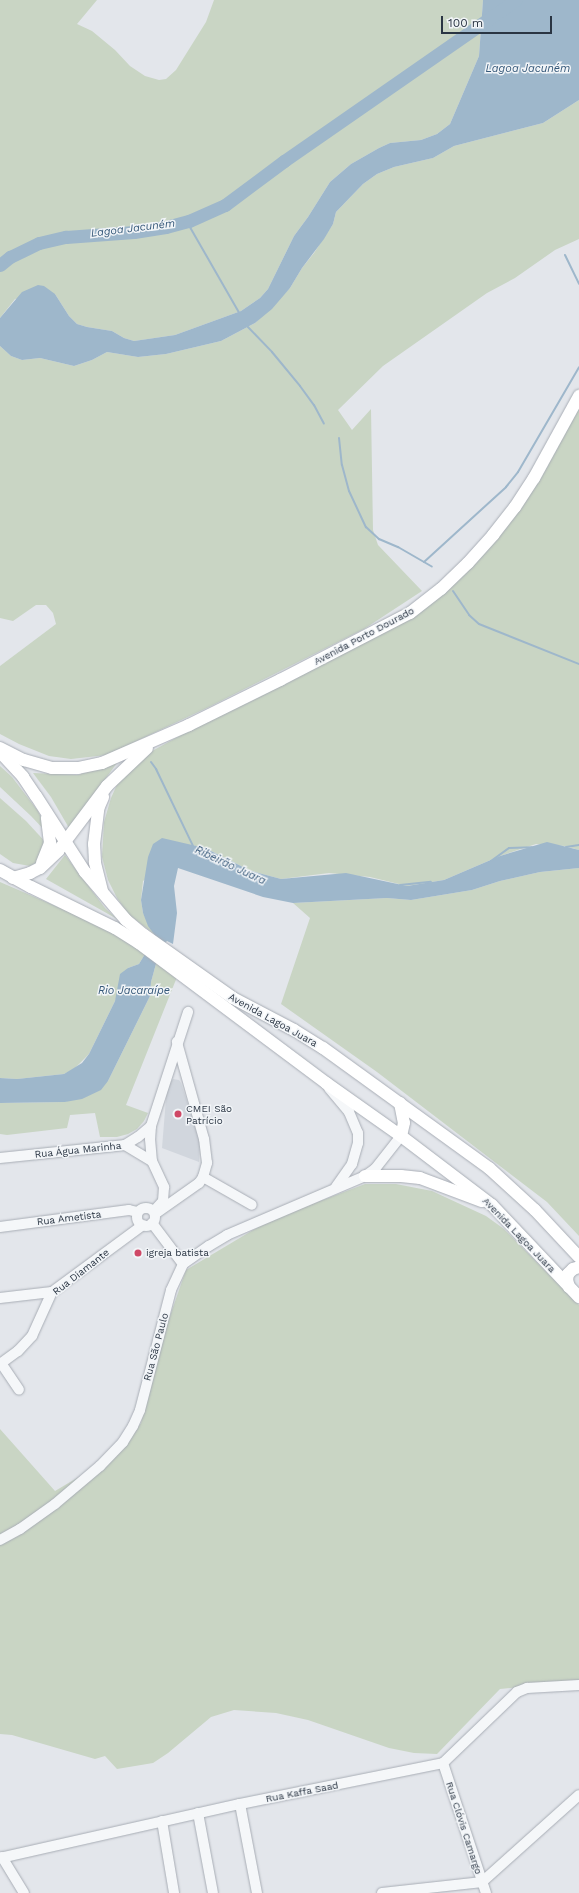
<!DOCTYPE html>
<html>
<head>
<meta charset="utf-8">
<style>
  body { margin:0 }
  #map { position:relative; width:579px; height:1893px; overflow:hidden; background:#e3e6eb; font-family:"Work Sans",sans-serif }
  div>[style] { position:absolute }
  .built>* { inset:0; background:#d1d6dd }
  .green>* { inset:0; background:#c9d5c4 }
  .water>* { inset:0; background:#9eb7cb }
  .stream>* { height:2px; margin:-1px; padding:0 1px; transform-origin:1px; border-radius:1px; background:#9eb7cb }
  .river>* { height:13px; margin:-6.5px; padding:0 6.5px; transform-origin:6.5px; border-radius:6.5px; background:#9eb7cb }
  .roads { filter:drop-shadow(0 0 1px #a8adb5) drop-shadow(0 0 1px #a8adb5) }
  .minor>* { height:10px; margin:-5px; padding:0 5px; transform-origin:5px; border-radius:5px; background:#f5f7f9 }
  .minor>.ring { margin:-5px; padding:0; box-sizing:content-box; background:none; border:10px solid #f5f7f9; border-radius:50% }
  .major>* { height:12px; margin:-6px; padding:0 6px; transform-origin:6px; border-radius:6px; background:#fff }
  .dots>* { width:11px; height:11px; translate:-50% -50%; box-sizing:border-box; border:2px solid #f2f5f8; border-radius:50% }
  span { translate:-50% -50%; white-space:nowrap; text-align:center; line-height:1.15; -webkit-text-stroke:3px #f2f5f8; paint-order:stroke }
  .street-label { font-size:10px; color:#2a3543 }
  .poi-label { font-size:10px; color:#2a3543 }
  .left { translate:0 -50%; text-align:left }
  .water-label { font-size:11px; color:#345778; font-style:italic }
  .scale { position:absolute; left:441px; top:16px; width:111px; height:18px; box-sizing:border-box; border:2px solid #2a3543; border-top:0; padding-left:5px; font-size:12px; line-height:14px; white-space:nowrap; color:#2a3543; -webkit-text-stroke:3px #f2f5f8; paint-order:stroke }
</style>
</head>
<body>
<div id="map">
  <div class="built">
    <i style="clip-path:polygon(173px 1079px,179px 1080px,181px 1083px,200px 1141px,199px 1162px,162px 1148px,167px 1086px)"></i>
  </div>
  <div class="green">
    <i style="clip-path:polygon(0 0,97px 0,77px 24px,92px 31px,115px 50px,130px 66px,145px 76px,159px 80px,166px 79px,176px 70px,206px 22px,214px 0,483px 0,479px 56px,450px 124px,437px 134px,421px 140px,390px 143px,379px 148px,351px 164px,330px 182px,308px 217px,294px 236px,268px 289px,260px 298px,241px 311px,175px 335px,134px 341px,124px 338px,112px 331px,87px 327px,77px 324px,69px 316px,55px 294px,15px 299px,0 318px)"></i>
    <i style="clip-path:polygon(579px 100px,579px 239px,555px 250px,515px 278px,487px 293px,383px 366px,338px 410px,352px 430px,371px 409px,373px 530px,378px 545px,422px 591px,364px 629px,209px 707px,107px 755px,71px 759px,49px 756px,19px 744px,0 734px,0 666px,56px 624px,53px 613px,46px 605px,36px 605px,13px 621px,0 618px,0 346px,11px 356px,22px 360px,40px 358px,74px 366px,92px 360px,107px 352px,138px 357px,166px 354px,221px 341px,255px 323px,290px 288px,302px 268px,314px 253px,333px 224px,336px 212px,363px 184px,377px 174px,394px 167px,433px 158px,454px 146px,543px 123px)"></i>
    <i style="clip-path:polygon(579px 406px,579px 850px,565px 846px,536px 844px,500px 856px,444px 880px,407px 886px,370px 877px,329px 873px,281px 879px,251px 871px,205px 848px,191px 845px,143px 881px,141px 900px,143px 913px,154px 934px,128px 914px,117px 898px,108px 880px,102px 857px,104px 822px,111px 798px,119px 780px,143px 756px,214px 717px,370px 638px,468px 568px)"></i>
    <i style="clip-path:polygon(117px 763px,69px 828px,51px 797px,33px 773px,77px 775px)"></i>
    <i style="clip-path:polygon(0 766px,12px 777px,38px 811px,50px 836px,31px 816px,0 787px)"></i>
    <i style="clip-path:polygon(0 798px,26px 821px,50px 847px,42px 860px,30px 866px,13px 863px,0 854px)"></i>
    <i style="clip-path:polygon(65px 855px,105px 908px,117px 919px,46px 879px)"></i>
    <i style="clip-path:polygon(579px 868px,579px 1236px,547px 1202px,377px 1072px,281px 1004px,310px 918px,293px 903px,387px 898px,411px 900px,472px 890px,500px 881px,540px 872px)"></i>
    <i style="clip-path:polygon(0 882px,111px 930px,145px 954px,139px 964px,128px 968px,115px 1001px,89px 1054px,74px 1069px,64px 1074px,17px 1079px,0 1078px)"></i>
    <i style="clip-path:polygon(157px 960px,177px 977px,126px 1105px,148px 1113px,144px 1121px,137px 1129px,128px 1134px,117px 1137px,100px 1137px,95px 1113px,70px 1115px,67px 1128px,7px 1135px,0 1134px,0 1103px,65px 1102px,108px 1081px,150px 996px,151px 982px)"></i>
    <i style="clip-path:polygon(365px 1184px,396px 1184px,432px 1191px,486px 1216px,504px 1229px,579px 1305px,579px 1681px,500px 1689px,437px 1754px,414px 1753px,389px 1748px,308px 1720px,276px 1713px,234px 1710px,211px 1717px,168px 1753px,153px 1763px,117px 1769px,105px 1756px,95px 1759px,12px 1735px,0 1734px,0 1429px,55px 1491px,116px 1455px,141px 1423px,164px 1333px,186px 1270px,270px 1220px)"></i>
  </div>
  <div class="water">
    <i style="clip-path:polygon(483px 0,579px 0,579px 100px,543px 123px,454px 146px,433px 158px,394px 167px,377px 174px,363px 184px,336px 212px,333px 224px,324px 239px,302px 268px,290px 288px,272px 309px,255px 323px,221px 341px,166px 354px,138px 357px,107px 352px,92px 360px,74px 366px,40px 358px,22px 360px,11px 356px,0 346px,0 318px,22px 292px,38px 285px,44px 286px,55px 294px,69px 316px,77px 324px,87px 327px,112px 331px,124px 338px,134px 341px,175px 335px,241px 311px,260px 298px,268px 289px,294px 236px,308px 217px,330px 182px,351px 164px,379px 148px,390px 143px,421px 140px,437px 134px,450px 124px,479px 56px)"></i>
    <i style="clip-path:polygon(162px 838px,205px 848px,251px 871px,281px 879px,346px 873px,407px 886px,444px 880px,500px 856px,547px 842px,579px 850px,579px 868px,540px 872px,500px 881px,472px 890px,411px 900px,387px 898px,293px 903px,263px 897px,178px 868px,174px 886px,177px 913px,173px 944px,167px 941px,165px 943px,156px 937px,148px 926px,143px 913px,141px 900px,148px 857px,153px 844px)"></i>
    <i style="clip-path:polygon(145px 954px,157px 960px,151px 982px,150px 996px,108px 1081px,101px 1090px,82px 1099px,65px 1102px,0 1103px,0 1078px,17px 1079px,64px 1074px,82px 1063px,89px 1054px,115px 1001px,120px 974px,128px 968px,139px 964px)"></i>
  </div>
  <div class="stream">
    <i style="left:187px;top:222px;width:106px;rotate:60.1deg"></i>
    <i style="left:565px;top:255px;width:32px;rotate:64deg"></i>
    <i style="left:247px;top:326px;width:36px;rotate:46deg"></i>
    <i style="left:272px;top:352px;width:44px;rotate:50.5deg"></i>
    <i style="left:300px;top:386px;width:24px;rotate:54deg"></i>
    <i style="left:314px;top:405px;width:21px;rotate:62deg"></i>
    <i style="left:339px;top:438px;width:27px;rotate:84deg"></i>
    <i style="left:342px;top:465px;width:27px;rotate:75deg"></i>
    <i style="left:349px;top:491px;width:40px;rotate:65deg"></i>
    <i style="left:366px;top:527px;width:18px;rotate:43deg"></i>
    <i style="left:379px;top:539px;width:21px;rotate:23deg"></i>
    <i style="left:398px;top:547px;width:39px;rotate:30deg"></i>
    <i style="left:424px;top:562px;width:111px;rotate:-42.4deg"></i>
    <i style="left:506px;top:487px;width:19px;rotate:-51deg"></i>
    <i style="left:518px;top:472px;width:121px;rotate:-59.8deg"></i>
    <i style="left:453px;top:591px;width:29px;rotate:56deg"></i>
    <i style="left:469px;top:615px;width:13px;rotate:42deg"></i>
    <i style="left:479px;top:624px;width:108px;rotate:21.8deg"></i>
    <i style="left:151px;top:762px;width:9px;rotate:54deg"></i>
    <i style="left:156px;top:769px;width:85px;rotate:64.3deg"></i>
    <i style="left:566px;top:847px;width:13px;rotate:-9deg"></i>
    <i style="left:491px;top:861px;width:22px;rotate:-36deg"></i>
    <i style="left:509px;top:848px;width:23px;rotate:-2deg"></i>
    <i style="left:400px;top:885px;width:31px;rotate:-6deg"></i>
  </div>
  <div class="river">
    <i style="left:0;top:265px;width:13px;rotate:-39deg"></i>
    <i style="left:10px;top:257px;width:32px;rotate:-26deg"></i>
    <i style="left:39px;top:243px;width:28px;rotate:-13deg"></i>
    <i style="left:66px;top:237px;width:68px;rotate:-4.2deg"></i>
    <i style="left:134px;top:232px;width:32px;rotate:-9deg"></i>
    <i style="left:166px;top:227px;width:24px;rotate:-15deg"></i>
    <i style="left:189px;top:221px;width:39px;rotate:-24deg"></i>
    <i style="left:225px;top:205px;width:74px;rotate:-36.7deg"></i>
    <i style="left:284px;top:161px;width:282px;rotate:-34.8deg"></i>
  </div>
  <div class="roads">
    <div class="minor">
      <i style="left:329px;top:1088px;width:31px;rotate:50deg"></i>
      <i style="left:349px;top:1112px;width:23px;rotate:67deg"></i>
      <i style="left:358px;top:1133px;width:10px;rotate:90deg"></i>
      <i style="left:358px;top:1143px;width:22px;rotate:106deg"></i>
      <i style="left:352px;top:1164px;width:28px;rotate:125deg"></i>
      <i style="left:151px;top:1126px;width:13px;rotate:94deg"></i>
      <i style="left:150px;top:1139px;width:22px;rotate:85deg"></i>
      <i style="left:152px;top:1161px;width:29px;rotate:65deg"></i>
      <i style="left:164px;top:1187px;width:14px;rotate:94deg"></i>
      <i style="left:163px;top:1201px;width:12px;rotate:132deg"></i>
      <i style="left:125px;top:1145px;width:31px;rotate:31deg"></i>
      <i style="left:0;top:1158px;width:126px;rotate:-5.9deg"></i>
      <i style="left:125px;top:1145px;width:15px;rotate:-32deg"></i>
      <i style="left:138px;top:1137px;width:17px;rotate:-40deg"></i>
      <i style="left:151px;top:1126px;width:120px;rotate:-72deg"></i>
      <i style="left:203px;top:1177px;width:56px;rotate:29.7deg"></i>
      <i class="ring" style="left:137px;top:1208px;width:8px;height:8px"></i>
      <i style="left:155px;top:1214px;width:54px;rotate:-35.2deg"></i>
      <i style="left:199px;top:1183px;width:7px;rotate:-56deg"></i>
      <i style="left:203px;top:1177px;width:15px;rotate:-74deg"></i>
      <i style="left:207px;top:1163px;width:24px;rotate:-97deg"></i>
      <i style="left:204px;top:1139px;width:101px;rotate:-105.6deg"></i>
      <i style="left:152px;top:1223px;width:51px;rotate:52.9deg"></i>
      <i style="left:0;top:1227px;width:130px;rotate:-7.5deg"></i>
      <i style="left:129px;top:1210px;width:9px;rotate:13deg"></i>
      <i style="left:0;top:1298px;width:52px;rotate:-6.6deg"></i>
      <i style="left:1px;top:1363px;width:32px;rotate:56deg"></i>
      <i style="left:0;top:1364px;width:22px;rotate:-36deg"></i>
      <i style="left:18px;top:1351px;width:21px;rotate:-47deg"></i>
      <i style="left:32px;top:1336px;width:48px;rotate:-65.6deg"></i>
      <i style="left:52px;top:1292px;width:113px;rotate:-36.4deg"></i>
      <i style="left:0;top:1540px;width:23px;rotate:-29deg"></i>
      <i style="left:20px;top:1529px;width:43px;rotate:-35.5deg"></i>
      <i style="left:55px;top:1504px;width:59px;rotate:-40.2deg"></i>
      <i style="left:100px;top:1466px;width:33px;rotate:-46deg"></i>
      <i style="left:123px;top:1442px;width:19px;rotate:-58deg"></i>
      <i style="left:133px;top:1426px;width:17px;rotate:-66deg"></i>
      <i style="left:140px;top:1410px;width:124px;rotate:-75.5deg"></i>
      <i style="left:171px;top:1290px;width:29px;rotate:-65deg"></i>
      <i style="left:183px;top:1264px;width:32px;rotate:-35deg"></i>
      <i style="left:209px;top:1246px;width:21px;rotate:-31deg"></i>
      <i style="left:227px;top:1235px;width:150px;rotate:-23.1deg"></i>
      <i style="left:365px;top:1176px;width:12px;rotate:-35deg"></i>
      <i style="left:375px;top:1169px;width:42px;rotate:-51.8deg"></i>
      <i style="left:443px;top:1763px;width:137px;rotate:71.7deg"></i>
      <i style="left:240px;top:1804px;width:91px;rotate:79.2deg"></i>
      <i style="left:198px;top:1813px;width:81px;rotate:79.4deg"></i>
      <i style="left:162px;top:1821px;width:73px;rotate:80.5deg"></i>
      <i style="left:2px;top:1857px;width:42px;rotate:58.6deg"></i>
      <i style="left:0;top:1858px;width:246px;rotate:-12.7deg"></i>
      <i style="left:240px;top:1804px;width:207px;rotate:-11.4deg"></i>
      <i style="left:443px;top:1763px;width:103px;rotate:-43.8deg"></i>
      <i style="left:517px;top:1692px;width:11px;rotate:-22deg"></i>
      <i style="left:527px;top:1688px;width:52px;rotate:-3.3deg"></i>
      <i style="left:382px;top:1893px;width:101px;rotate:-6.3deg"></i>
      <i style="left:482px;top:1882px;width:130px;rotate:-41.9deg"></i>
    </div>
    <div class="major">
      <i style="left:0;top:748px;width:27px;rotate:27deg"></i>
      <i style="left:24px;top:760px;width:29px;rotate:16deg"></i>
      <i style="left:52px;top:768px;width:26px"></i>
      <i style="left:78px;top:768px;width:25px;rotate:-12deg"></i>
      <i style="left:102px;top:763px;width:95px;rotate:-23.6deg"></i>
      <i style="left:189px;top:725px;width:102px;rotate:-26.3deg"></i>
      <i style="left:280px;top:680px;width:146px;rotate:-27.3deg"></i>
      <i style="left:410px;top:613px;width:39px;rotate:-38deg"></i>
      <i style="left:441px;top:589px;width:37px;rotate:-44deg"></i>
      <i style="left:468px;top:563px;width:38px;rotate:-48deg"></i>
      <i style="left:493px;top:535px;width:36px;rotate:-52deg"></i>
      <i style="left:515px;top:507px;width:35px;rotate:-57deg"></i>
      <i style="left:534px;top:478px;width:94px;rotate:-61.2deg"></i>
      <i style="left:0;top:752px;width:34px;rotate:47deg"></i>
      <i style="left:23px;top:777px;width:23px;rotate:56deg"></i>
      <i style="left:36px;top:796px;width:90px;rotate:57.2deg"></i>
      <i style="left:85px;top:872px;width:63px;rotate:49.5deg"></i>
      <i style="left:126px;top:920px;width:23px;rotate:40deg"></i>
      <i style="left:144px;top:935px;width:109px;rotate:35.3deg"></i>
      <i style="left:233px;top:998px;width:69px;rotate:27.7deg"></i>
      <i style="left:294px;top:1030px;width:34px;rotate:32deg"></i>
      <i style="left:323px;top:1048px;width:205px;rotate:35.9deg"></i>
      <i style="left:489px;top:1168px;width:62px;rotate:42.4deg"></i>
      <i style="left:535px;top:1210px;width:64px;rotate:46.9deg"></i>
      <i style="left:42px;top:863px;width:22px;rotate:-68deg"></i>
      <i style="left:50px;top:843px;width:25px;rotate:-97deg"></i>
      <i style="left:0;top:870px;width:35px;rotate:29deg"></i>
      <i style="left:31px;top:887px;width:93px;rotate:26deg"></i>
      <i style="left:115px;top:928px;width:28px;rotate:32deg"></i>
      <i style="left:139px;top:943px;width:234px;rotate:36.8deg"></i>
      <i style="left:326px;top:1083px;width:92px;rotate:35.2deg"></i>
      <i style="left:401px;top:1136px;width:114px;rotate:37.2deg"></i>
      <i style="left:492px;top:1205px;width:127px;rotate:46.6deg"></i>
      <i style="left:13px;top:878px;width:18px;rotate:-16deg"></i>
      <i style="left:30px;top:873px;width:11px;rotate:-27deg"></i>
      <i style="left:40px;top:868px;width:25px;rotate:-43deg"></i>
      <i style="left:58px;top:851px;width:81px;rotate:-53deg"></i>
      <i style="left:107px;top:786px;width:55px;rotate:-43.5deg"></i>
      <i style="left:102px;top:891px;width:30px;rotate:-104deg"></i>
      <i style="left:95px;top:862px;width:18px;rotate:-93deg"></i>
      <i style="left:94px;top:844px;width:35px;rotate:-83deg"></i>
      <i style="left:98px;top:809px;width:13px;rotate:-67deg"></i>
      <i style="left:400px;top:1103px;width:20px;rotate:79deg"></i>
      <i style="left:404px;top:1123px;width:13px;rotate:103deg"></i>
      <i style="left:365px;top:1176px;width:36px"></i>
      <i style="left:401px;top:1176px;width:19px;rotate:6deg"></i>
      <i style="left:420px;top:1178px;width:66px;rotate:20.4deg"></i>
      <i style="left:569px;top:1287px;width:7px;rotate:-106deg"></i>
      <i style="left:567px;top:1280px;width:6px;rotate:-81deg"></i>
      <i style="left:568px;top:1274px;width:7px;rotate:-45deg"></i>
      <i style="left:573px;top:1269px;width:6px;rotate:-18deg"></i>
    </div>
  </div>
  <div class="dots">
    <i style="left:178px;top:1114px;background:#cf4866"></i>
    <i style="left:138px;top:1253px;background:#cf4866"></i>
  </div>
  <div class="street-label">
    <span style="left:364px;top:636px;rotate:-28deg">Avenida Porto Dourado</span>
    <span style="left:273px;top:1020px;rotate:29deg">Avenida Lagoa Juara</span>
    <span style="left:78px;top:1150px;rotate:-6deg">Rua Água Marinha</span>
    <span style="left:69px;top:1218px;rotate:-7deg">Rua Ametista</span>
    <span style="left:519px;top:1235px;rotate:46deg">Avenida Lagoa Juara</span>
    <span style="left:81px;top:1272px;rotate:-38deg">Rua Diamante</span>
    <span style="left:156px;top:1347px;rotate:-75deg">Rua São Paulo</span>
    <span style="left:302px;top:1792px;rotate:-11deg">Rua Kaffa Saad</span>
    <span style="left:464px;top:1828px;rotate:72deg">Rua Clóvis Camargo</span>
  </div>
  <div class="poi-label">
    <span class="left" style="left:186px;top:1114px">CMEI São<br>Patrício</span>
    <span class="left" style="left:146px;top:1253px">igreja batista</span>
  </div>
  <div class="water-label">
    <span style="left:528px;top:69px">Lagoa Jacuném</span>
    <span style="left:133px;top:229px;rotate:-7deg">Lagoa Jacuném</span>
    <span style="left:230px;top:866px;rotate:25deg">Ribeirão Juara</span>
    <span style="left:134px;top:991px">Rio Jacaraípe</span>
  </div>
  <div class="scale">100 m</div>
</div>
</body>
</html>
